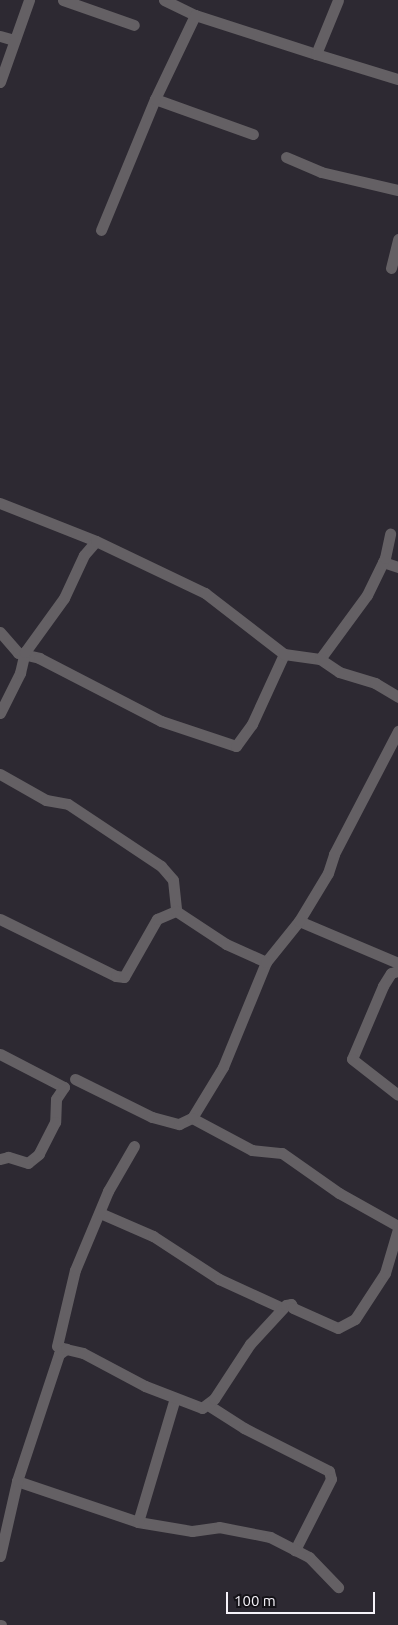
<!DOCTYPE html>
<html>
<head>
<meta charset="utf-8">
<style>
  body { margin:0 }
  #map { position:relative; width:398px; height:1625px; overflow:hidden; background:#2d2932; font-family:Ubuntu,sans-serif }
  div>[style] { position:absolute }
  .minor>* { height:11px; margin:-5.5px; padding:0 5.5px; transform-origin:5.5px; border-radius:5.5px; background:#646064 }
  span { translate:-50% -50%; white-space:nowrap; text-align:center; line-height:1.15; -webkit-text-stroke:4px #141217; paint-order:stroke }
  .scale { position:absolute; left:226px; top:1592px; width:149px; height:22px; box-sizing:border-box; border:2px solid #f6f3fa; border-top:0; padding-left:6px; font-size:15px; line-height:18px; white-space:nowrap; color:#f6f3fa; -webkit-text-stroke:4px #141217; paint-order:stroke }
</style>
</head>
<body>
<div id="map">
  <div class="minor">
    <i style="left:63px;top:0;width:75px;rotate:19.4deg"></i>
    <i style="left:164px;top:0;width:34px;rotate:26deg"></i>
    <i style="left:195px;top:15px;width:127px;rotate:17.9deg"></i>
    <i style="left:316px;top:54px;width:58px;rotate:-67.8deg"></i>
    <i style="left:0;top:36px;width:15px;rotate:16deg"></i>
    <i style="left:316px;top:54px;width:86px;rotate:17deg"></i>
    <i style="left:0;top:82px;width:87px;rotate:-70.5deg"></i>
    <i style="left:155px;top:99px;width:104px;rotate:19.7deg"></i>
    <i style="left:286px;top:157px;width:38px;rotate:23deg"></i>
    <i style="left:321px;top:172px;width:79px;rotate:13.2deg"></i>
    <i style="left:101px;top:230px;width:142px;rotate:-67.6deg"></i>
    <i style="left:155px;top:99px;width:93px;rotate:-64.5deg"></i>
    <i style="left:391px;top:268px;width:30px;rotate:-76deg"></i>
    <i style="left:0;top:503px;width:103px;rotate:21.6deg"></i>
    <i style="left:383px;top:562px;width:16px;rotate:18deg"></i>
    <i style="left:0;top:632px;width:28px;rotate:49deg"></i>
    <i style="left:18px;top:653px;width:22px;rotate:13deg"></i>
    <i style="left:39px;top:658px;width:137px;rotate:27.3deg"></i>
    <i style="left:161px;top:721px;width:79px;rotate:18.4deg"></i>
    <i style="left:236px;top:746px;width:27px;rotate:-54deg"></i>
    <i style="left:252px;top:724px;width:77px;rotate:-65.4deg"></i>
    <i style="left:320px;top:659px;width:79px;rotate:-53.7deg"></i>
    <i style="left:367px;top:595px;width:41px;rotate:-64.1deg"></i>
    <i style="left:385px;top:558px;width:25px;rotate:-78deg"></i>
    <i style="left:0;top:713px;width:45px;rotate:-63.4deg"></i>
    <i style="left:20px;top:673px;width:22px;rotate:-77deg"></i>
    <i style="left:25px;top:652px;width:67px;rotate:-54.2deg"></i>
    <i style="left:64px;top:598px;width:47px;rotate:-65.1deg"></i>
    <i style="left:84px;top:555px;width:18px;rotate:-49deg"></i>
    <i style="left:96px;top:541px;width:121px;rotate:25.5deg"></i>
    <i style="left:205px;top:593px;width:100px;rotate:37.7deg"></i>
    <i style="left:284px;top:654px;width:36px;rotate:8deg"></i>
    <i style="left:320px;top:659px;width:23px;rotate:34deg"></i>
    <i style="left:339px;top:672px;width:38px;rotate:17deg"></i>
    <i style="left:375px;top:683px;width:27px;rotate:31deg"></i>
    <i style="left:0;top:774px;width:53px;rotate:29.5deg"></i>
    <i style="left:46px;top:800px;width:22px;rotate:10deg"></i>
    <i style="left:68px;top:804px;width:112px;rotate:33.7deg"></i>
    <i style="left:161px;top:866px;width:18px;rotate:49deg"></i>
    <i style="left:173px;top:880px;width:31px;rotate:84deg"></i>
    <i style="left:0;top:919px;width:129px;rotate:26.2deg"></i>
    <i style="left:116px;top:976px;width:8px;rotate:7deg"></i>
    <i style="left:124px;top:977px;width:67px;rotate:-60.4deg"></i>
    <i style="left:157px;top:919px;width:21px;rotate:-23deg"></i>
    <i style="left:176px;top:911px;width:60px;rotate:33.4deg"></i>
    <i style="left:226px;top:944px;width:44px;rotate:24.2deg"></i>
    <i style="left:299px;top:921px;width:108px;rotate:23deg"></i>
    <i style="left:398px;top:971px;width:7px;rotate:164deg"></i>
    <i style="left:391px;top:973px;width:15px;rotate:122deg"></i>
    <i style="left:383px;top:986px;width:79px;rotate:113deg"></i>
    <i style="left:352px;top:1059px;width:58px;rotate:38deg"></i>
    <i style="left:0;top:1054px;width:72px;rotate:27.3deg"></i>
    <i style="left:64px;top:1087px;width:14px;rotate:124deg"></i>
    <i style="left:56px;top:1099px;width:23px;rotate:92deg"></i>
    <i style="left:55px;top:1122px;width:36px;rotate:117deg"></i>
    <i style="left:39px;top:1154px;width:14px;rotate:141deg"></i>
    <i style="left:28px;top:1163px;width:21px;rotate:-163deg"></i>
    <i style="left:8px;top:1157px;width:8px;rotate:166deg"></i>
    <i style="left:75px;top:1079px;width:86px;rotate:26.3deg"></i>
    <i style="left:152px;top:1117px;width:28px;rotate:15deg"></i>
    <i style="left:179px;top:1124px;width:14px;rotate:-25deg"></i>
    <i style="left:192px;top:1118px;width:60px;rotate:-58.7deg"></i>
    <i style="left:223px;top:1067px;width:113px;rotate:-67.7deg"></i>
    <i style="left:266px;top:962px;width:53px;rotate:-51.2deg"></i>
    <i style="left:299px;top:921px;width:56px;rotate:-58.9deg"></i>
    <i style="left:328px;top:873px;width:20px;rotate:-72deg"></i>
    <i style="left:334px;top:854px;width:139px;rotate:-62.5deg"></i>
    <i style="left:192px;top:1118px;width:68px;rotate:28.1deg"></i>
    <i style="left:252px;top:1150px;width:30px;rotate:6deg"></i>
    <i style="left:282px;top:1153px;width:70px;rotate:35.1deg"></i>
    <i style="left:339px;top:1193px;width:68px;rotate:29.2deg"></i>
    <i style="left:100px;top:1213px;width:58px;rotate:23.5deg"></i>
    <i style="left:153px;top:1236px;width:79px;rotate:33.1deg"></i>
    <i style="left:219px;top:1279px;width:69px;rotate:24.7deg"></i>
    <i style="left:66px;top:1349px;width:9px;rotate:-162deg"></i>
    <i style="left:57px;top:1346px;width:78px;rotate:-76.7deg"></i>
    <i style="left:75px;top:1270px;width:86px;rotate:-67.3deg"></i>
    <i style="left:108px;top:1191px;width:52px;rotate:-60deg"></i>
    <i style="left:208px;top:1405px;width:43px;rotate:32.6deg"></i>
    <i style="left:244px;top:1428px;width:95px;rotate:26.8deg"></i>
    <i style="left:329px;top:1471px;width:8px;rotate:76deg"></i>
    <i style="left:331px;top:1479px;width:80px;rotate:116.9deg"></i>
    <i style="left:17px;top:1481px;width:128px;rotate:18.7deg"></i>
    <i style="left:138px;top:1522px;width:55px;rotate:9.5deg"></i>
    <i style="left:192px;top:1531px;width:27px;rotate:-8deg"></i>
    <i style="left:219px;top:1527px;width:52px;rotate:11.1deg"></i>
    <i style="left:270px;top:1537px;width:44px;rotate:27.1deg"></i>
    <i style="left:309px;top:1557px;width:42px;rotate:46deg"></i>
    <i style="left:138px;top:1522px;width:129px;rotate:-73.4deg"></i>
    <i style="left:0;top:1556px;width:77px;rotate:-77.2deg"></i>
    <i style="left:17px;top:1481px;width:134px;rotate:-71.7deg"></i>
    <i style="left:59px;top:1354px;width:9px;rotate:-36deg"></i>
    <i style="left:66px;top:1349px;width:17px;rotate:13deg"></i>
    <i style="left:83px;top:1353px;width:70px;rotate:28deg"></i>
    <i style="left:145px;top:1386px;width:61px;rotate:21.1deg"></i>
    <i style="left:202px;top:1408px;width:15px;rotate:-37deg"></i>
    <i style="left:214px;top:1399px;width:66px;rotate:-56.8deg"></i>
    <i style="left:250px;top:1344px;width:53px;rotate:-47.3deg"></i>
    <i style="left:286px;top:1305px;width:5px;rotate:-11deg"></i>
    <i style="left:291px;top:1304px;width:4px;rotate:63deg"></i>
    <i style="left:293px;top:1308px;width:49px;rotate:24deg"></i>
    <i style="left:338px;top:1328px;width:19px;rotate:-28deg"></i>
    <i style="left:355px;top:1319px;width:55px;rotate:-56.9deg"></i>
    <i style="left:385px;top:1273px;width:46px;rotate:-73.5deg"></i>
    <i style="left:0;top:1625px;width:1px"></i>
  </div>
  <div class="scale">100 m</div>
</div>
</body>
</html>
